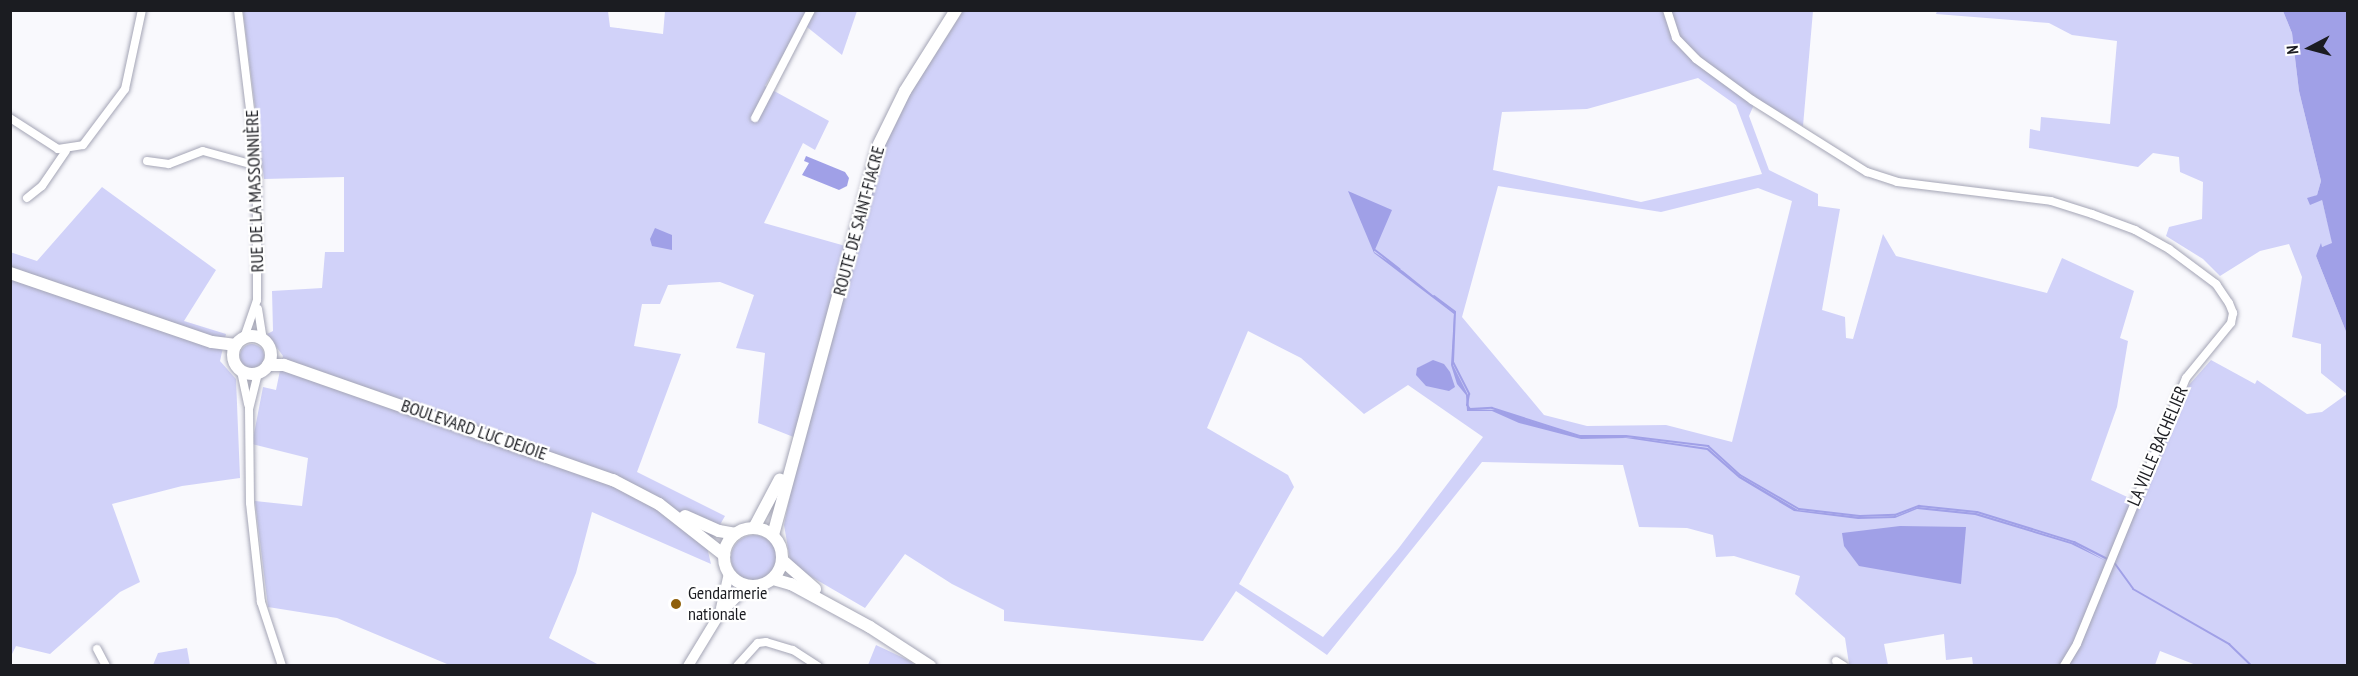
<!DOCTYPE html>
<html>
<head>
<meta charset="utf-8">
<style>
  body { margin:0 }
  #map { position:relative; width:2358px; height:676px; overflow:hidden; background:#f9f9fd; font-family:"PT Sans Narrow",sans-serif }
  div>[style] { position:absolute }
  .green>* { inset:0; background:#d1d2f9 }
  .round { border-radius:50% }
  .water>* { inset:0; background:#a0a0e7 }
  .stream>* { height:2px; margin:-1px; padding:0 1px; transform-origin:1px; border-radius:1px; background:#a0a0e7 }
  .roads { filter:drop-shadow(0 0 2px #a4a5b5) drop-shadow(0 0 2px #a4a5b5) }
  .minor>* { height:8px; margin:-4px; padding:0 4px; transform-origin:4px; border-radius:4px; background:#fff }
  .tertiary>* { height:10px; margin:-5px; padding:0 5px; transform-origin:5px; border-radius:5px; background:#fff }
  .secondary>* { height:12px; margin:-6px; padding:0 6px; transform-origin:6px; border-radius:6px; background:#fff }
  .secondary>.ring { margin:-6px; padding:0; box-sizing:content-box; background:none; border:12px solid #fff; border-radius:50% }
  .dots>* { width:16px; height:16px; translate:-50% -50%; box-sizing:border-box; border:3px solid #fff; border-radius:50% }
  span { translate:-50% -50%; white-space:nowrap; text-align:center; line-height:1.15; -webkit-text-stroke:4.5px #fff; paint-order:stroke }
  .street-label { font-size:18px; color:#1b1c21 }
  .poi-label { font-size:18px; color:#1b1c21 }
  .left { translate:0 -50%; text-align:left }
  .frame { position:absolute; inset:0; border:12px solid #1b1c21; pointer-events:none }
  .north { position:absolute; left:2280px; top:18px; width:60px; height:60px; -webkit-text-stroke:4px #fff; paint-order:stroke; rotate:264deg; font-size:16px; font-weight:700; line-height:24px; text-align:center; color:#1b1c21 }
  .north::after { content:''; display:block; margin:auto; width:21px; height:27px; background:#1b1c21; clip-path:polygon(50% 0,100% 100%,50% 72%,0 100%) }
</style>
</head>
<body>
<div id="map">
  <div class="green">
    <i style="clip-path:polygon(evenodd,243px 11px,608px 11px,610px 27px,663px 34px,665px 11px,857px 11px,842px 55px,802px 23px,765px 86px,829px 121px,815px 150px,803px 143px,764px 223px,856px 249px,878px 162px,896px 116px,963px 11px,1813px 11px,1803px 126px,1756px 100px,1749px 116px,1769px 170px,1818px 194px,1818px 206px,1840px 209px,1822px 310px,1845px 317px,1846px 338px,1853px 339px,1883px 234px,1896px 256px,2047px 293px,2062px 258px,2134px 291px,2120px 338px,2128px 341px,2117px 407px,2091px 480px,2140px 503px,2189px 385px,2211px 360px,2255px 384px,2257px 380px,2307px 414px,2322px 412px,2347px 394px,2321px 373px,2321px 344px,2292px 337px,2302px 277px,2289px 244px,2260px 251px,2220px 276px,2203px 259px,2166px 236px,2169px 227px,2202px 219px,2203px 182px,2180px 172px,2179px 157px,2153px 153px,2138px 167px,2029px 148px,2030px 129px,2040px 131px,2041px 117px,2110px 124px,2117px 41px,2072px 35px,2049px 23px,1936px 14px,1937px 11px,2283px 11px,2292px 33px,2299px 91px,2321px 181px,2317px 195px,2307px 199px,2322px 200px,2333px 244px,2322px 247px,2316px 256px,2347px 334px,2347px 665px,2196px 665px,2160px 651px,2155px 665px,1973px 665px,1972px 657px,1946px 660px,1944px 634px,1884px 644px,1888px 665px,1832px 665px,1849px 664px,1845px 638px,1795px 594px,1800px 576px,1734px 556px,1716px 557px,1713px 535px,1687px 528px,1639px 527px,1623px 465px,1482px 462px,1327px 655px,1236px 591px,1203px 641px,1004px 621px,1004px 610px,952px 584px,905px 554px,865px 608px,791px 565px,784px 525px,801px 440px,758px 423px,765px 353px,736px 348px,754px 295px,720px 282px,668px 285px,660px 304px,642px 304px,634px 346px,681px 354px,637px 472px,725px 516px,707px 547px,711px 564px,592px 512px,576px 573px,549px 638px,599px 665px,447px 664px,337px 618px,268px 607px,255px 501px,302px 506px,308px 458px,252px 444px,263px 387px,276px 390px,283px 356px,267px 334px,273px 331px,272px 291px,322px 288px,325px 252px,344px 252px,344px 177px,264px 179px,243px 11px,1698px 78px,1736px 105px,1762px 174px,1641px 202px,1493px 170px,1502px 112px,1587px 109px,1698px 78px,243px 11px,1498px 186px,1661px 212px,1758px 188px,1792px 201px,1732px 442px,1666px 425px,1587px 426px,1544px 415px,1462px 317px,1498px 186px,243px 11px,1248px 331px,1301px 358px,1364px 414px,1408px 385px,1483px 437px,1398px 549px,1323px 637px,1239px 584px,1294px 487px,1288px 475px,1207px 428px,1248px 331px)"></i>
    <i style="clip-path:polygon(102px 187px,216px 270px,184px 321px,226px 334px,220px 361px,236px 379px,240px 478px,182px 486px,112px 504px,140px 582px,120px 592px,50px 654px,16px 646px,11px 656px,10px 252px,37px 261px)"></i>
    <i class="round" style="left:240px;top:344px;width:24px;height:24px"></i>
    <i class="round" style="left:731px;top:535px;width:46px;height:46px"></i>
    <i style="clip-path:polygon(876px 645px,908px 660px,915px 665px,868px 665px)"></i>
    <i style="clip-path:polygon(187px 648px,190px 665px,153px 665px,158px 653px)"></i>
  </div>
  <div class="water">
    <i style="clip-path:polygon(2283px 11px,2347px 11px,2347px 334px,2316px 256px,2321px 243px,2322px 247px,2332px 243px,2322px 200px,2310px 205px,2307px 198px,2317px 195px,2321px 181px,2299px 91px,2292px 33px)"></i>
    <i style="clip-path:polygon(806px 156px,845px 172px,849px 178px,847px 186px,839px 190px,802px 175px,809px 163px,804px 161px)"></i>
    <i style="clip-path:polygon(1348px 191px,1392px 210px,1374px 252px,1403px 271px,1455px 313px,1453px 365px,1468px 395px,1469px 409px,1497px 410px,1581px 437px,1594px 435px,1637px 438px,1708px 448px,1740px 476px,1798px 510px,1861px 517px,1896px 516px,1918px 507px,1976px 513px,2074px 543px,2106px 561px,2071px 544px,1975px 515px,1917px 509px,1895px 518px,1858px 519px,1794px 511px,1739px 478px,1707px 450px,1626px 438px,1581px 439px,1519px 423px,1492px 411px,1467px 411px,1466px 395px,1457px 384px,1451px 365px,1454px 314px,1374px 253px)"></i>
    <i style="clip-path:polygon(655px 228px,672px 235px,672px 250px,652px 246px,650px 239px)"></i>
    <i style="clip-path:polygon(1433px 360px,1444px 364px,1450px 372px,1455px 387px,1449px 391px,1426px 386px,1416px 375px,1417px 368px)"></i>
    <i style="clip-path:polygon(1900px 526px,1966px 527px,1961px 584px,1859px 566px,1844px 546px,1842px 533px)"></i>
  </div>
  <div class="stream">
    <i style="left:1375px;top:250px;width:31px;rotate:38deg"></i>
    <i style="left:1434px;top:296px;width:26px;rotate:37deg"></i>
    <i style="left:1455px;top:312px;width:50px;rotate:92.3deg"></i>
    <i style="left:1453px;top:362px;width:36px;rotate:63deg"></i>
    <i style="left:1469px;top:394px;width:11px;rotate:100deg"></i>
    <i style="left:1467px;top:405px;width:5px;rotate:53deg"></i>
    <i style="left:1470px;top:409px;width:22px;rotate:-3deg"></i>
    <i style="left:1492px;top:408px;width:92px;rotate:17.7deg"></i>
    <i style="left:1580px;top:436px;width:46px"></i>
    <i style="left:1626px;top:436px;width:83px;rotate:7deg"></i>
    <i style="left:1708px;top:446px;width:43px;rotate:42.2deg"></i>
    <i style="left:1740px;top:475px;width:68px;rotate:30deg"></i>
    <i style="left:1799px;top:509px;width:61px;rotate:6.5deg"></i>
    <i style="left:1860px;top:516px;width:35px;rotate:-2deg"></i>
    <i style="left:1895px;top:515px;width:26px;rotate:-21deg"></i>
    <i style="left:1919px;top:506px;width:58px;rotate:5.9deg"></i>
    <i style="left:1977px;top:512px;width:102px;rotate:17.2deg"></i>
    <i style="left:2074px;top:542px;width:38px;rotate:27deg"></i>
    <i style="left:2113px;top:561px;width:34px;rotate:54deg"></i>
    <i style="left:2133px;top:589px;width:111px;rotate:29.8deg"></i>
    <i style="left:2229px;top:644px;width:32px;rotate:44deg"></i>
  </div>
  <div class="roads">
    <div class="minor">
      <i style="left:238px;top:10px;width:157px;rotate:83.1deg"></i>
      <i style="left:257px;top:166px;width:134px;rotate:90deg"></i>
      <i style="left:257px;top:300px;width:40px;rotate:108.9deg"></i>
      <i style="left:1667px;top:10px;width:29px;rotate:72deg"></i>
      <i style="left:1676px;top:38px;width:29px;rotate:46deg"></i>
      <i style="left:1696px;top:59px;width:69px;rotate:36.2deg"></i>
      <i style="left:1752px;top:100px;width:136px;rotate:32.1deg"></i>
      <i style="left:1867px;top:172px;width:32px;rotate:18deg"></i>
      <i style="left:1897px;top:182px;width:155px;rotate:7deg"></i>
      <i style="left:2051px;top:201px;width:43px;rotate:17.6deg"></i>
      <i style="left:2092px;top:214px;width:46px;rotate:20.4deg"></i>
      <i style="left:2135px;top:230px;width:39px;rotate:29deg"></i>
      <i style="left:2169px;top:249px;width:59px;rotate:36.7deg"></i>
      <i style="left:2216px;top:284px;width:23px;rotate:56deg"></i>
      <i style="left:2229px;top:303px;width:11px;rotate:68deg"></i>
      <i style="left:2233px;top:313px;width:10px;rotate:101deg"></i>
      <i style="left:2231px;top:323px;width:71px;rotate:129.3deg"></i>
      <i style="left:2186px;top:378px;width:287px;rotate:112.3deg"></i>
      <i style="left:2077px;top:644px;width:26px;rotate:121deg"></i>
      <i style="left:10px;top:118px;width:57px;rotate:32.9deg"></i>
      <i style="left:58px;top:149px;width:25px;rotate:-9deg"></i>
      <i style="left:83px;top:145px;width:70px;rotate:-53.1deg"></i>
      <i style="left:125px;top:89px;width:81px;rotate:-77.9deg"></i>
      <i style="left:755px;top:118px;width:122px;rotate:-62.6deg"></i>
      <i style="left:147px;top:161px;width:22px;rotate:8deg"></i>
      <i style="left:169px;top:164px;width:36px;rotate:-21deg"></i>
      <i style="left:203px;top:151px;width:56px;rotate:15.5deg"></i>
      <i style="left:27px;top:198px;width:19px;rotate:-39deg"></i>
      <i style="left:42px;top:186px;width:42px;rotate:-55.6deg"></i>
      <i style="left:258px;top:309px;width:31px;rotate:81deg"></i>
      <i style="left:241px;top:371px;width:34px;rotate:78deg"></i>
      <i style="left:258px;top:373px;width:36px;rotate:104deg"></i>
      <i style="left:249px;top:408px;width:95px;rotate:89.4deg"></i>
      <i style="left:250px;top:503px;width:100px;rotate:83.7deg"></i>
      <i style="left:261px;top:602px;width:67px;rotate:71.8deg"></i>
      <i style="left:97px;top:649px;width:19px;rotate:62deg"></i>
      <i style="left:1836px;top:661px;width:9px;rotate:32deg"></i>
      <i style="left:737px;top:666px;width:31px;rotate:-48deg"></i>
      <i style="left:758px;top:643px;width:8px;rotate:-7deg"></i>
      <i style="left:766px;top:642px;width:28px;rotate:17deg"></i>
      <i style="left:793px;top:650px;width:30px;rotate:33deg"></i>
    </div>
    <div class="tertiary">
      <i style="left:721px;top:608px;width:36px;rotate:-77deg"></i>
      <i style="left:688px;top:666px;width:60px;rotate:-58.7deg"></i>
      <i style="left:719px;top:615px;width:40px;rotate:-46deg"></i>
    </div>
    <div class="secondary">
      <i style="left:10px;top:273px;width:213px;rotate:18.9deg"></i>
      <i style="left:212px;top:342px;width:24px;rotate:7deg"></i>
      <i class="ring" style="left:233px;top:336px;width:26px;height:26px"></i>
      <i style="left:268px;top:365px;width:16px"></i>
      <i style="left:284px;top:365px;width:349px;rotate:19.3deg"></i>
      <i style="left:613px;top:480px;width:52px;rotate:27.6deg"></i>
      <i style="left:659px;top:504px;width:83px;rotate:38.1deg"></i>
      <i style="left:685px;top:516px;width:37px;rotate:24deg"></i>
      <i style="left:719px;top:531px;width:17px;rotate:10deg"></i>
      <i class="ring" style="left:724px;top:528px;width:46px;height:46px"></i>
      <i style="left:754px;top:528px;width:55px;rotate:-62deg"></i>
      <i style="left:773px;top:535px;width:405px;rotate:-74.8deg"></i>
      <i style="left:879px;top:144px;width:59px;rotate:-63.9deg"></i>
      <i style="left:905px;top:91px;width:96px;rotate:-57.8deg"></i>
      <i style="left:782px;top:560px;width:44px;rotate:41.3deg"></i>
      <i style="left:773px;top:579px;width:19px;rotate:16deg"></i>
      <i style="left:791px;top:584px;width:90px;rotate:28.6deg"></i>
      <i style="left:870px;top:627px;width:72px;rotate:33deg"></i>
    </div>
  </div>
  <div class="dots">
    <i style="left:676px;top:604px;background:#8f5f0b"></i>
  </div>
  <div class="street-label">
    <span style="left:255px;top:191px;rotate:-92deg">RUE DE LA MASSONNIÈRE</span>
    <span style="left:859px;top:221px;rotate:-75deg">ROUTE DE SAINT-FIACRE</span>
    <span style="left:474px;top:430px;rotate:19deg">BOULEVARD LUC DEJOIE</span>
    <span style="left:2158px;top:446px;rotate:-67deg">LA VILLE BACHELIER</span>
  </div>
  <div class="poi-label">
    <span class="left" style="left:688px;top:604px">Gendarmerie<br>nationale</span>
  </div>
  <div class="frame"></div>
  <div class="north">N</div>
</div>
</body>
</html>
